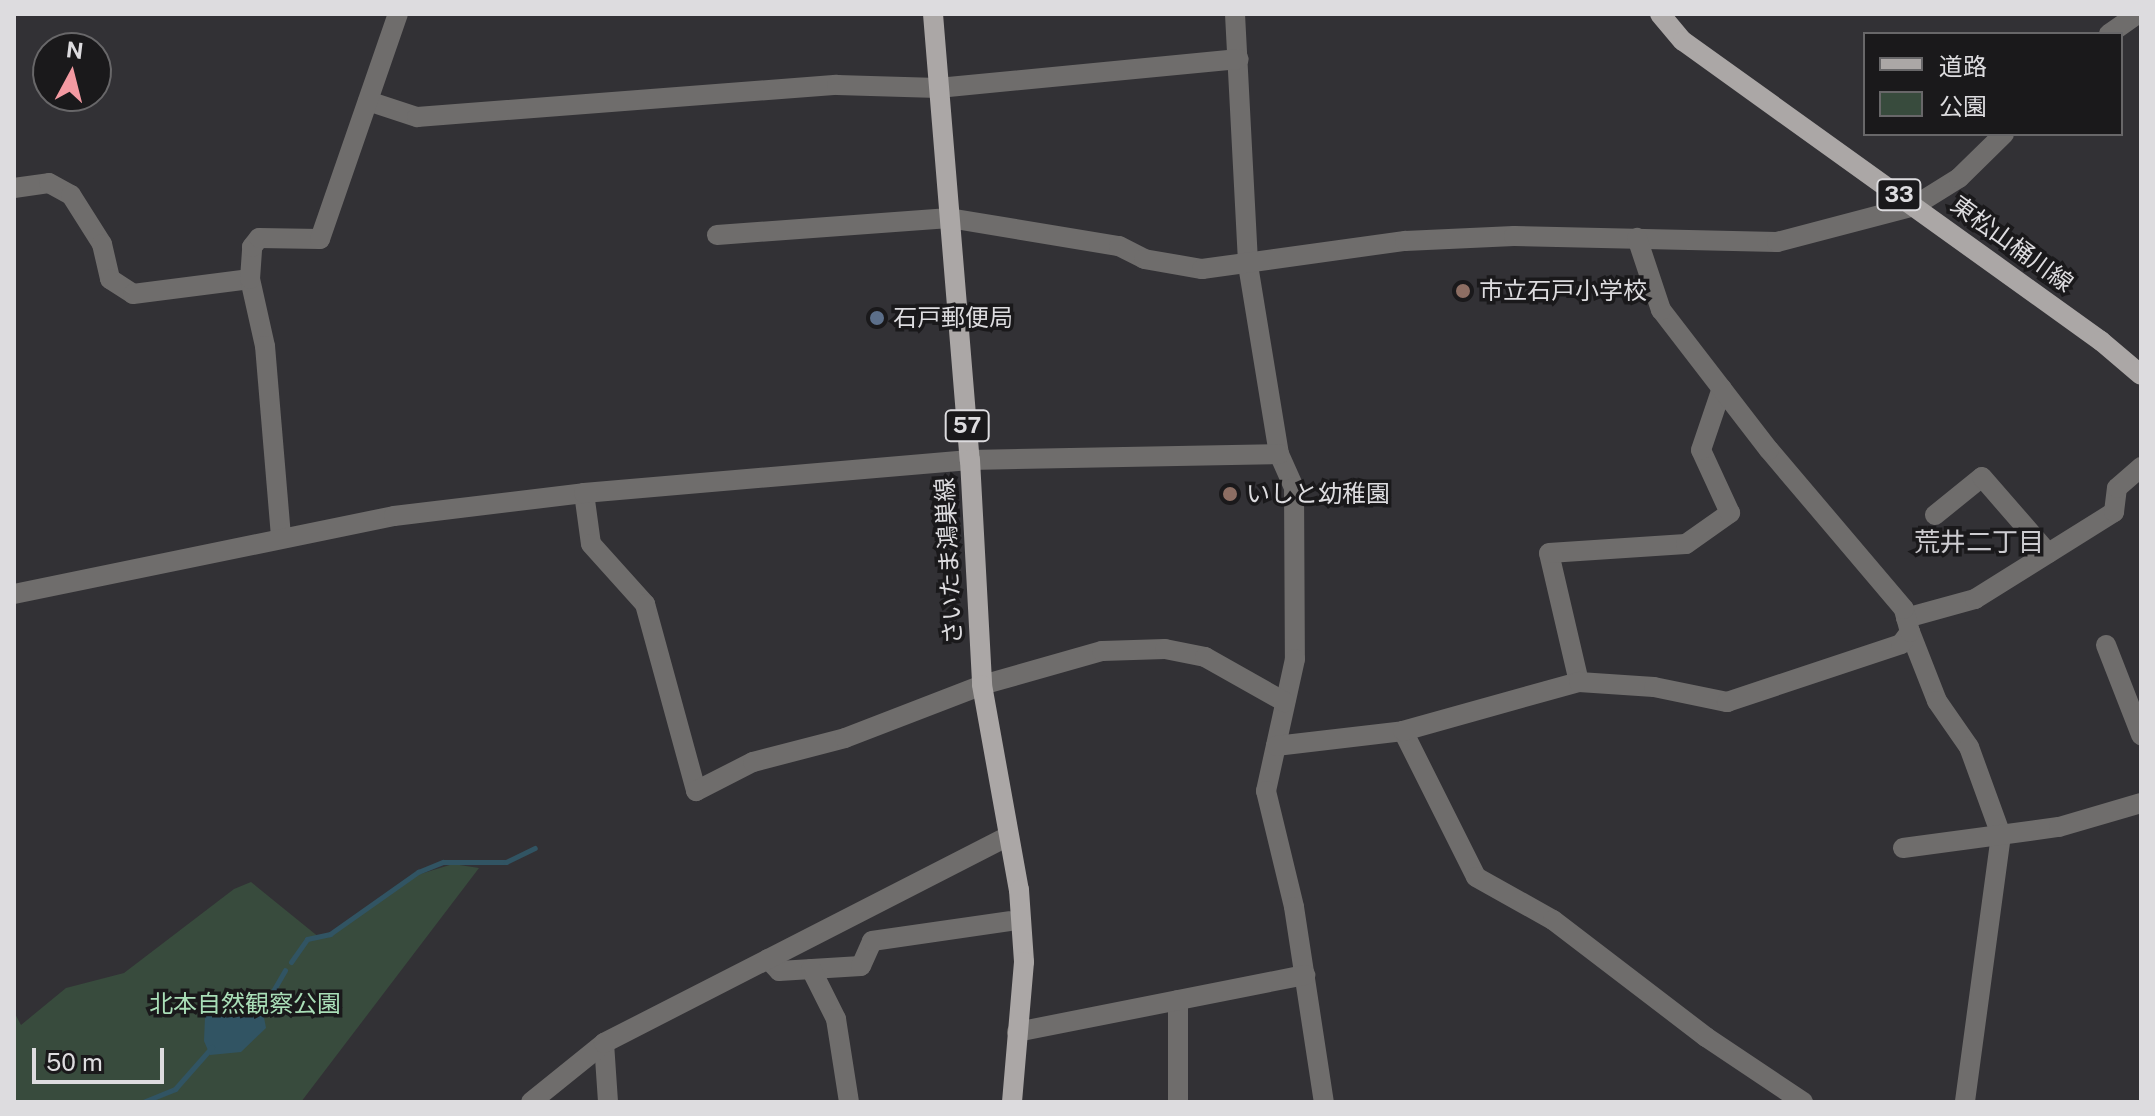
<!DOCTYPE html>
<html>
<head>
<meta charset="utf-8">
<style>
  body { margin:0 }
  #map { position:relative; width:2155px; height:1116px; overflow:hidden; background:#323135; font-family:"Public Sans","Noto Sans JP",sans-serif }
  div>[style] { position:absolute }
  .green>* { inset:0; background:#384b3d }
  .water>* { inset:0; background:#315463 }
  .stream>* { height:5px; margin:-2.5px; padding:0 2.5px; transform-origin:2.5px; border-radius:2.5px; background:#315463 }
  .minor>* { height:20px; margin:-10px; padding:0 10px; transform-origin:10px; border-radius:10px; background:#6f6d6c }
  .major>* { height:20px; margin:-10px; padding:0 10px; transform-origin:10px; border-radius:10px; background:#aba7a6 }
  .dots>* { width:22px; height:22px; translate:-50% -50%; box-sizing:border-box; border:4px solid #1a191b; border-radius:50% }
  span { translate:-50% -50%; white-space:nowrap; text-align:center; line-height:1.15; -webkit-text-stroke:7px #1a191b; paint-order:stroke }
  .shield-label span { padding:2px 6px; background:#1a191b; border:2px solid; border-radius:6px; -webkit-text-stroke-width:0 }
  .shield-label { font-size:22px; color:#dddcdf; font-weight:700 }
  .street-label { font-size:24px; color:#dddcdf }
  .poi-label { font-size:24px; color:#dddcdf }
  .left { translate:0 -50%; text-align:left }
  .park-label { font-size:24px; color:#a9deb7 }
  .neighbourhood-label { font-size:26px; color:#cdccd0 }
  .frame { position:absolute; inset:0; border:16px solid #dddcdf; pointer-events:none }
  .legend { position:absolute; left:1863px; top:32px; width:260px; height:104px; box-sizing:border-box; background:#1a191b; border:2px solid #686769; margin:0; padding:10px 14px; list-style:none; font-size:24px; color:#dddcdf }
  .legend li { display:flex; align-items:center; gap:16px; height:40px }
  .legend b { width:40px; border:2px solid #686769 }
  .north { position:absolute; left:32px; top:32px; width:80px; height:80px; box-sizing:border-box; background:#1a191b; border:2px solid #686769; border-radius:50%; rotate:7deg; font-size:22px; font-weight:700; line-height:32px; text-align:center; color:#dddcdf }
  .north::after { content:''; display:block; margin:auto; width:28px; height:36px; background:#f49aa2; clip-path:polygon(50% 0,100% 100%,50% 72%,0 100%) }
  .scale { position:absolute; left:32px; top:1048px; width:132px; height:36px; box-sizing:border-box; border:4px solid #dddcdf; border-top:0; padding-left:10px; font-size:24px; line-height:28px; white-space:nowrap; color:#dddcdf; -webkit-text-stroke:6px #1a191b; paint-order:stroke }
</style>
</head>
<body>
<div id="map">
  <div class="green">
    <i style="clip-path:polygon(453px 864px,479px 868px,301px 1102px,14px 1102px,14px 1012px,21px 1025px,66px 988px,124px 973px,234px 889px,251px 882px,320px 938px,328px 937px,417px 875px)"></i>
  </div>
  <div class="water">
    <i style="clip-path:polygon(231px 1000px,261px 1001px,266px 1028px,241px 1052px,210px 1055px,204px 1041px,205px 1017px,214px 1003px)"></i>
  </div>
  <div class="stream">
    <i style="left:291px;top:962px;width:28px;rotate:-55deg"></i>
    <i style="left:307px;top:939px;width:24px;rotate:-12deg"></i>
    <i style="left:330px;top:934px;width:108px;rotate:-35.2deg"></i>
    <i style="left:418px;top:872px;width:27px;rotate:-22deg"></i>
    <i style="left:443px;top:862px;width:63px"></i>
    <i style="left:506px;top:862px;width:32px;rotate:-26deg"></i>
    <i style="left:257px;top:1004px;width:21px;rotate:-39deg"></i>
    <i style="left:273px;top:991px;width:24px;rotate:-60deg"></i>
    <i style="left:143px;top:1102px;width:35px;rotate:-22deg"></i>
    <i style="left:175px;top:1089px;width:56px;rotate:-48.6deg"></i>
  </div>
  <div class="minor">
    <i style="left:1235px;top:14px;width:251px;rotate:87deg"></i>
    <i style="left:1248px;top:265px;width:192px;rotate:80.7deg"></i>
    <i style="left:1279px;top:454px;width:36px;rotate:66deg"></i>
    <i style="left:1294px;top:487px;width:172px;rotate:89.7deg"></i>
    <i style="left:1295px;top:659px;width:135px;rotate:102.4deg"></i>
    <i style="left:1266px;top:791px;width:119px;rotate:76.4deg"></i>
    <i style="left:1294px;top:907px;width:197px;rotate:81.3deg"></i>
    <i style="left:2109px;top:34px;width:35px;rotate:-35deg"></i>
    <i style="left:368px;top:101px;width:52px;rotate:18.1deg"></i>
    <i style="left:417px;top:117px;width:421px;rotate:-4.4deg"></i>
    <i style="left:837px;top:85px;width:101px;rotate:1.7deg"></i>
    <i style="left:938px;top:88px;width:302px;rotate:-5.5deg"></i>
    <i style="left:14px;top:188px;width:35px;rotate:-8deg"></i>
    <i style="left:49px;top:183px;width:25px;rotate:29deg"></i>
    <i style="left:71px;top:195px;width:58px;rotate:57.7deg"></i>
    <i style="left:102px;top:244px;width:36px;rotate:77deg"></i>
    <i style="left:110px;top:279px;width:27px;rotate:33deg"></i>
    <i style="left:133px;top:294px;width:118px;rotate:-7.3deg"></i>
    <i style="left:250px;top:279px;width:69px;rotate:77.4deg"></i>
    <i style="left:265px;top:346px;width:193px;rotate:85.2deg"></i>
    <i style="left:717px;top:235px;width:233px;rotate:-4.2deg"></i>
    <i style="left:949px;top:218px;width:172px;rotate:9.4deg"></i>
    <i style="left:1119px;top:246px;width:28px;rotate:27deg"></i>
    <i style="left:1144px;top:259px;width:59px;rotate:9.8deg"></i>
    <i style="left:1202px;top:269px;width:205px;rotate:-7.9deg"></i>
    <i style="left:1405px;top:241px;width:109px;rotate:-2.6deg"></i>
    <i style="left:1514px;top:236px;width:263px;rotate:1.3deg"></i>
    <i style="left:1777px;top:242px;width:142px;rotate:-14.7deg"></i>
    <i style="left:1914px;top:206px;width:53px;rotate:-31.9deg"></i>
    <i style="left:1959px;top:178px;width:63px;rotate:-44.4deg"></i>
    <i style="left:250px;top:279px;width:32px;rotate:-86deg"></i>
    <i style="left:252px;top:247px;width:11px;rotate:-52deg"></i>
    <i style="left:259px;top:238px;width:61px;rotate:0.9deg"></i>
    <i style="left:320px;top:239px;width:238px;rotate:-70.9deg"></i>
    <i style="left:584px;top:493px;width:51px;rotate:82.2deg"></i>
    <i style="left:591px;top:544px;width:81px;rotate:48deg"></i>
    <i style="left:645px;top:604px;width:194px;rotate:74.7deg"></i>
    <i style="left:696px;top:791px;width:64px;rotate:-27deg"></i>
    <i style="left:753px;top:762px;width:95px;rotate:-14.6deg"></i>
    <i style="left:845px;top:738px;width:147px;rotate:-21.1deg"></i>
    <i style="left:982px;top:685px;width:125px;rotate:-15.8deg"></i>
    <i style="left:1102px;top:651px;width:63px;rotate:-1.8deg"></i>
    <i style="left:1165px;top:649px;width:41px;rotate:11.3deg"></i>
    <i style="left:1205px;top:657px;width:92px;rotate:29.4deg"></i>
    <i style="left:1935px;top:515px;width:60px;rotate:-39deg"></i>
    <i style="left:1982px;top:477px;width:101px;rotate:49deg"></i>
    <i style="left:14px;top:594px;width:388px;rotate:-11.6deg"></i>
    <i style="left:394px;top:516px;width:191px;rotate:-6.9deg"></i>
    <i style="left:584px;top:493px;width:387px;rotate:-4.9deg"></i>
    <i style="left:970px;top:460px;width:309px;rotate:-1.1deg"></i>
    <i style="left:1906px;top:618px;width:72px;rotate:-15.4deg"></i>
    <i style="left:1975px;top:599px;width:164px;rotate:-32deg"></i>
    <i style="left:2114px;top:512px;width:24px;rotate:-83deg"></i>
    <i style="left:2117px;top:488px;width:32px;rotate:-41deg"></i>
    <i style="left:1910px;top:632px;width:74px;rotate:68.6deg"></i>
    <i style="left:1937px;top:701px;width:56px;rotate:55.2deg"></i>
    <i style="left:1969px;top:747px;width:94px;rotate:70deg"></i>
    <i style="left:2001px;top:835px;width:269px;rotate:97.7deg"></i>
    <i style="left:2106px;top:645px;width:97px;rotate:68.7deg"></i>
    <i style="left:1579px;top:682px;width:132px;rotate:-103.1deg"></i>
    <i style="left:1549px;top:553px;width:137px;rotate:-3.8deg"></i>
    <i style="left:1686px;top:544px;width:54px;rotate:-35.2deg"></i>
    <i style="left:1730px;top:513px;width:69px;rotate:-114.7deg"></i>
    <i style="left:1701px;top:450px;width:65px;rotate:-71.3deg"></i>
    <i style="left:1403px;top:731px;width:163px;rotate:63.4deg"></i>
    <i style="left:1476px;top:877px;width:88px;rotate:29.2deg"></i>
    <i style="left:1553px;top:920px;width:193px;rotate:37.4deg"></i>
    <i style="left:1706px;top:1037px;width:117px;rotate:33.8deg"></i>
    <i style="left:1276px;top:746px;width:128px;rotate:-6.7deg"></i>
    <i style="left:1403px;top:731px;width:183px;rotate:-15.6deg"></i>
    <i style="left:1579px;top:682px;width:75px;rotate:3.8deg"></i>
    <i style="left:1654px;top:687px;width:75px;rotate:11.6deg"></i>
    <i style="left:1727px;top:702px;width:183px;rotate:-18.4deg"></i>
    <i style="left:1901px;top:644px;width:15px;rotate:-53deg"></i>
    <i style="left:1910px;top:632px;width:24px;rotate:-105deg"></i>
    <i style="left:1904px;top:609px;width:209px;rotate:-130.3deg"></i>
    <i style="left:1769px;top:450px;width:177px;rotate:-127.6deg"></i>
    <i style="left:1661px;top:310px;width:76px;rotate:-108.4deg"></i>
    <i style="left:1903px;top:848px;width:157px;rotate:-7.7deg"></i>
    <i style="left:2059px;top:827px;width:85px;rotate:-16.3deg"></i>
    <i style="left:768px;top:959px;width:16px;rotate:47deg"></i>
    <i style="left:779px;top:971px;width:82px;rotate:-3.5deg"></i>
    <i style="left:861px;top:966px;width:27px;rotate:-66deg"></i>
    <i style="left:872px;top:941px;width:139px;rotate:-8.2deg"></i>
    <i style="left:811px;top:969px;width:56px;rotate:63.4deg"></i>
    <i style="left:836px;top:1019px;width:84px;rotate:81.1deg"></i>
    <i style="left:1178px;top:1000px;width:102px;rotate:90deg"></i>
    <i style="left:1017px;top:1032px;width:294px;rotate:-11.2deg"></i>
    <i style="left:604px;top:1043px;width:59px;rotate:86.1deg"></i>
    <i style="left:531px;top:1102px;width:94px;rotate:-38.9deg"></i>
    <i style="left:604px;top:1043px;width:453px;rotate:-27.1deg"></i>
  </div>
  <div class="major">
    <i style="left:933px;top:14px;width:448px;rotate:85.3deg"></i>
    <i style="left:970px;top:460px;width:225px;rotate:86.9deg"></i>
    <i style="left:982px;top:685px;width:208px;rotate:79.8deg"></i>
    <i style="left:1019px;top:890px;width:72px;rotate:86deg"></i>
    <i style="left:1024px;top:962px;width:141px;rotate:94.9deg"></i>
    <i style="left:1660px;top:14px;width:35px;rotate:50deg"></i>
    <i style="left:1683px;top:41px;width:515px;rotate:35.67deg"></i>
    <i style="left:2101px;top:341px;width:52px;rotate:40.4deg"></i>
  </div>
  <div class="dots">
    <i style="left:1463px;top:291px;background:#8d6e63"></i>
    <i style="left:877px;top:318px;background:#5c6f8a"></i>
    <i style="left:1230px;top:494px;background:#8d6e63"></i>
  </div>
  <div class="shield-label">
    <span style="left:1899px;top:195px">33</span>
    <span style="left:967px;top:426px">57</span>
  </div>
  <div class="street-label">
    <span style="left:2012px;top:244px;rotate:36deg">東松山桶川線</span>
    <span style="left:949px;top:561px;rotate:-93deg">さいたま鴻巣線</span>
  </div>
  <div class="poi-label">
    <span class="left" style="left:1479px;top:291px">市立石戸小学校</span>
    <span class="left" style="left:893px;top:318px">石戸郵便局</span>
    <span class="left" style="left:1246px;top:494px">いしと幼稚園</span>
  </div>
  <div class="park-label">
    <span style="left:245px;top:1004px">北本自然観察公園</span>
  </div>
  <div class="neighbourhood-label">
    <span style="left:1979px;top:542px">荒井二丁目</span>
  </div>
  <div class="frame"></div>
  <ul class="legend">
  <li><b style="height:10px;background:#aba7a6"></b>道路</li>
  <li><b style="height:22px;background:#384b3d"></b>公園</li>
  </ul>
  <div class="north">N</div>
  <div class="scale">50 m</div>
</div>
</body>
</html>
